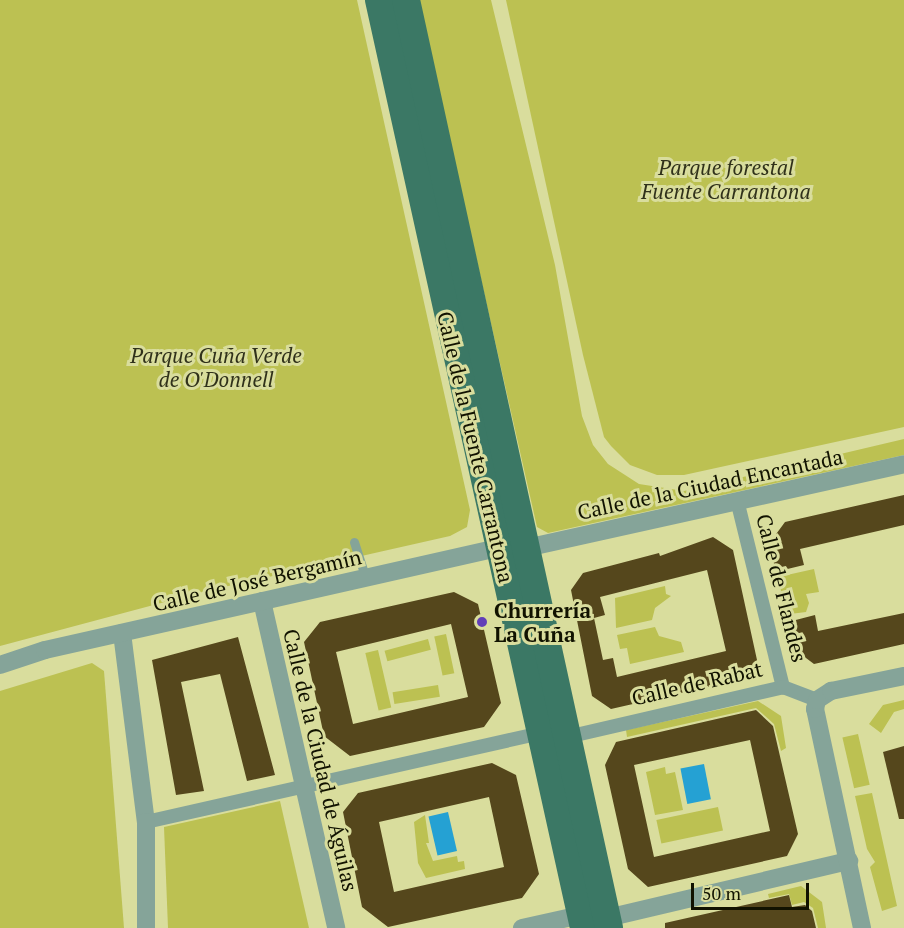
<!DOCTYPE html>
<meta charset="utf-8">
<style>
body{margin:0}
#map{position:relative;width:904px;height:928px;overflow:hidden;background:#d9dd9d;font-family:"PT Serif",serif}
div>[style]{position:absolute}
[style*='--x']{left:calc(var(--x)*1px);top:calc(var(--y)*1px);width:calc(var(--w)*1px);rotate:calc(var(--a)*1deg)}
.green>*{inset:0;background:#bcc152;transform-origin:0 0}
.water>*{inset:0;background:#25a1d3;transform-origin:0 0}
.building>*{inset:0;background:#55471c}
.service>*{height:9px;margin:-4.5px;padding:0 4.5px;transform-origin:4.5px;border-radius:4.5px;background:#85a499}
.pedestrian>*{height:14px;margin:-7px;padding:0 7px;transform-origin:7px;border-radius:7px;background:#85a499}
.minor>*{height:18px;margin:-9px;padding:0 9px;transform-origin:9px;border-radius:9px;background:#85a499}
.primary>*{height:28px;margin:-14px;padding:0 14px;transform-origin:14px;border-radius:14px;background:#3b7865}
.dots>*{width:16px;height:16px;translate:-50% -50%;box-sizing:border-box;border:3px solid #d9dd9d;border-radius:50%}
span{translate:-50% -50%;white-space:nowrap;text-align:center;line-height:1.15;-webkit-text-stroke:6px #d9dd9d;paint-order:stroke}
.park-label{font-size:21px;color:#30311a;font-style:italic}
.street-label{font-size:21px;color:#111200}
.poi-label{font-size:21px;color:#111200;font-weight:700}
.left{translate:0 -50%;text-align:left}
.scale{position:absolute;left:691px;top:883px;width:118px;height:27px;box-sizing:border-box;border:3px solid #111200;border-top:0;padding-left:8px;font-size:18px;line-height:21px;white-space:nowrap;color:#111200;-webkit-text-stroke:4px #d9dd9d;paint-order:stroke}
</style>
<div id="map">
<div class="green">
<div style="clip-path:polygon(0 0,357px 0,470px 510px,467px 527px,450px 536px,206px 591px,0 646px)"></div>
<div style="clip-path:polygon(418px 0,491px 0,555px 265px,582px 416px,593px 445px,608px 464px,639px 484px,684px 491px,904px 439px,904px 455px,548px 533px,537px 527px)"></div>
<div style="clip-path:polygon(506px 0,904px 0,904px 427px,684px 475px,657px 475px,630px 465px,611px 446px,604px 437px,583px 355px)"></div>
<div style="clip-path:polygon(814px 569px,819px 592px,806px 594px,809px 603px,806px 612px,790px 614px,784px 605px,778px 577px)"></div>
<div style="clip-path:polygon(665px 586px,666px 594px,671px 596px,655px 608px,652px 620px,616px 628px,615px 598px)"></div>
<div style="clip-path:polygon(655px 627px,659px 636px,681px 642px,684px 652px,630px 664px,627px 648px,620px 649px,617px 635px)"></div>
<div style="left:446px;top:634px;width:40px;height:12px;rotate:78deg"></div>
<div style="left:428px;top:639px;width:11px;height:45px;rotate:75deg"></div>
<div style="left:378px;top:650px;width:59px;height:13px;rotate:77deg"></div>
<div style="clip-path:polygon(92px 663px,104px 671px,124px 928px,0 928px,0 691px)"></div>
<div style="left:438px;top:685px;width:12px;height:46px;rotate:81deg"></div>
<div style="clip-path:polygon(904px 700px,904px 709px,894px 712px,881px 733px,869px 724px,883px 705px)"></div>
<div style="clip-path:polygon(758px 701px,781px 716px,786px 748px,781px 751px,774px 724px,756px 708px,627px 737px,626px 730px)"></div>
<div style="left:858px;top:734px;width:52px;height:16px;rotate:77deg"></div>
<div style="clip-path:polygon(665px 767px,666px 774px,675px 772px,683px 810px,655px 815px,646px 772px)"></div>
<div style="clip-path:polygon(872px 793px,897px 906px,882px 911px,870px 867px,875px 862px,867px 849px,855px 796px)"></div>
<div style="clip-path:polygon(280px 801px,309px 928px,168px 928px,164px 827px)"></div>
<div style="left:718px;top:807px;width:24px;height:63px;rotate:78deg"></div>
<div style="clip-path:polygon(425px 815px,429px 843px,426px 843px,433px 861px,457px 856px,458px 862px,464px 861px,465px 869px,426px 878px,418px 863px,414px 822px)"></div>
<div style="clip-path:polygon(801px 886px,822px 902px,826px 928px,818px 928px,813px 908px,804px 902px,792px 905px,789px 894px,769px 898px,768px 894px)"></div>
</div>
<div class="water">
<div style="left:704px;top:764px;width:36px;height:24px;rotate:79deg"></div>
<div style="left:448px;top:812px;width:40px;height:20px;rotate:77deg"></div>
</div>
<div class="building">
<div style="clip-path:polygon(904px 495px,904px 525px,800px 549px,804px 565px,775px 572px,771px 541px,785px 522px)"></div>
<div style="clip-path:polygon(evenodd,713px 537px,733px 550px,757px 660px,747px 678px,611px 709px,592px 696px,571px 590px,583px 573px,659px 553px,660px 556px,713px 537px,707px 570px,726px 651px,617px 677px,613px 658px,603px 660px,594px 618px,605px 615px,600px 597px,707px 570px)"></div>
<div style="clip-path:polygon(evenodd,454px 592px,478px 604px,501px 703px,484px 727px,350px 756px,324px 736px,304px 642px,320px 622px,454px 592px,451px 624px,468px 697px,353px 724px,336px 652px,451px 624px)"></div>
<div style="clip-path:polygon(904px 613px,904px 644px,814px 664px,794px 649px,788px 622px,815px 615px,818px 631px)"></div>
<div style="clip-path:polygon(238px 637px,275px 775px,247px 781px,220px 674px,181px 682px,204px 791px,176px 795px,152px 660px)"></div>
<div style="clip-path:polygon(evenodd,756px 710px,773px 726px,798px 834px,787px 856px,648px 887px,628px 869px,605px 765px,616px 742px,756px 710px,750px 740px,770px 831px,654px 857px,634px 765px,750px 740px)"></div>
<div style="clip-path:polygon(904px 746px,904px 819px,899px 819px,883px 752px)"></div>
<div style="clip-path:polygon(evenodd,492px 763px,516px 775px,539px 874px,522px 898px,388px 927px,362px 907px,343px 812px,358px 793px,492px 763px,489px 797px,504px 867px,394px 892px,379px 822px,489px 797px)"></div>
<div style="clip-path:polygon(789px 895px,792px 907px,805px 905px,812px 911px,816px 928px,665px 928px,665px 923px)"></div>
</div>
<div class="service">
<div style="--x:354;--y:542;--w:38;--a:72"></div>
</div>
<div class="pedestrian">
<div style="--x:737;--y:500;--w:193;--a:76.2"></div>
<div style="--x:567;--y:737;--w:222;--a:-13"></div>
<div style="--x:783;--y:687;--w:36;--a:21"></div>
<div style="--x:146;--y:822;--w:405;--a:-12.7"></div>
</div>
<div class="minor">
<div style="--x:262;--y:601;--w:335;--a:77.2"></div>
<div style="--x:122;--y:633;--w:191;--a:82.8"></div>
<div style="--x:146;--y:822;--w:106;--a:90"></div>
<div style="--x:0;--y:665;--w:47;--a:-18.4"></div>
<div style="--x:45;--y:650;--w:464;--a:-12.7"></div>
<div style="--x:498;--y:548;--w:28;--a:0"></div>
<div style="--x:526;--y:548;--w:387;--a:-12.5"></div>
<div style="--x:607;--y:918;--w:249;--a:-13.3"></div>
<div style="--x:522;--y:928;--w:60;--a:-12.4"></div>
<div style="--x:862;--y:928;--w:224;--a:-102.1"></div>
<div style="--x:815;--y:709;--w:9;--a:-77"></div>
<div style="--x:817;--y:700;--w:17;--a:-33"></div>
<div style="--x:831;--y:691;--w:75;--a:-11.6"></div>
</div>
<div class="primary">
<div style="--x:379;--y:0;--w:950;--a:77.54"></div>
<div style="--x:406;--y:0;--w:950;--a:77.66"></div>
</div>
<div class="dots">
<div style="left:482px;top:622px;background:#613eb7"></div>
</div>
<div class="park-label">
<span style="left:726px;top:179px">Parque forestal<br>Fuente Carrantona</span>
<span style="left:216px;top:367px">Parque Cuña Verde<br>de O'Donnell</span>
</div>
<div class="street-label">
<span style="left:476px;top:447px;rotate:77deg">Calle de la Fuente Carrantona</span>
<span style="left:710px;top:484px;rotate:-12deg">Calle de la Ciudad Encantada</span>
<span style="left:257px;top:580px;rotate:-13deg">Calle de José Bergamín</span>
<span style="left:782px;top:588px;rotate:76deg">Calle de Flandes</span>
<span style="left:697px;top:683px;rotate:-13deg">Calle de Rabat</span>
<span style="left:321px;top:760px;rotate:77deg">Calle de la Ciudad de Águilas</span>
</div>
<div class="poi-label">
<span class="left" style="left:494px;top:622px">Churrería<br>La Cuña</span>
</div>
<div class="scale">50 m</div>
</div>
